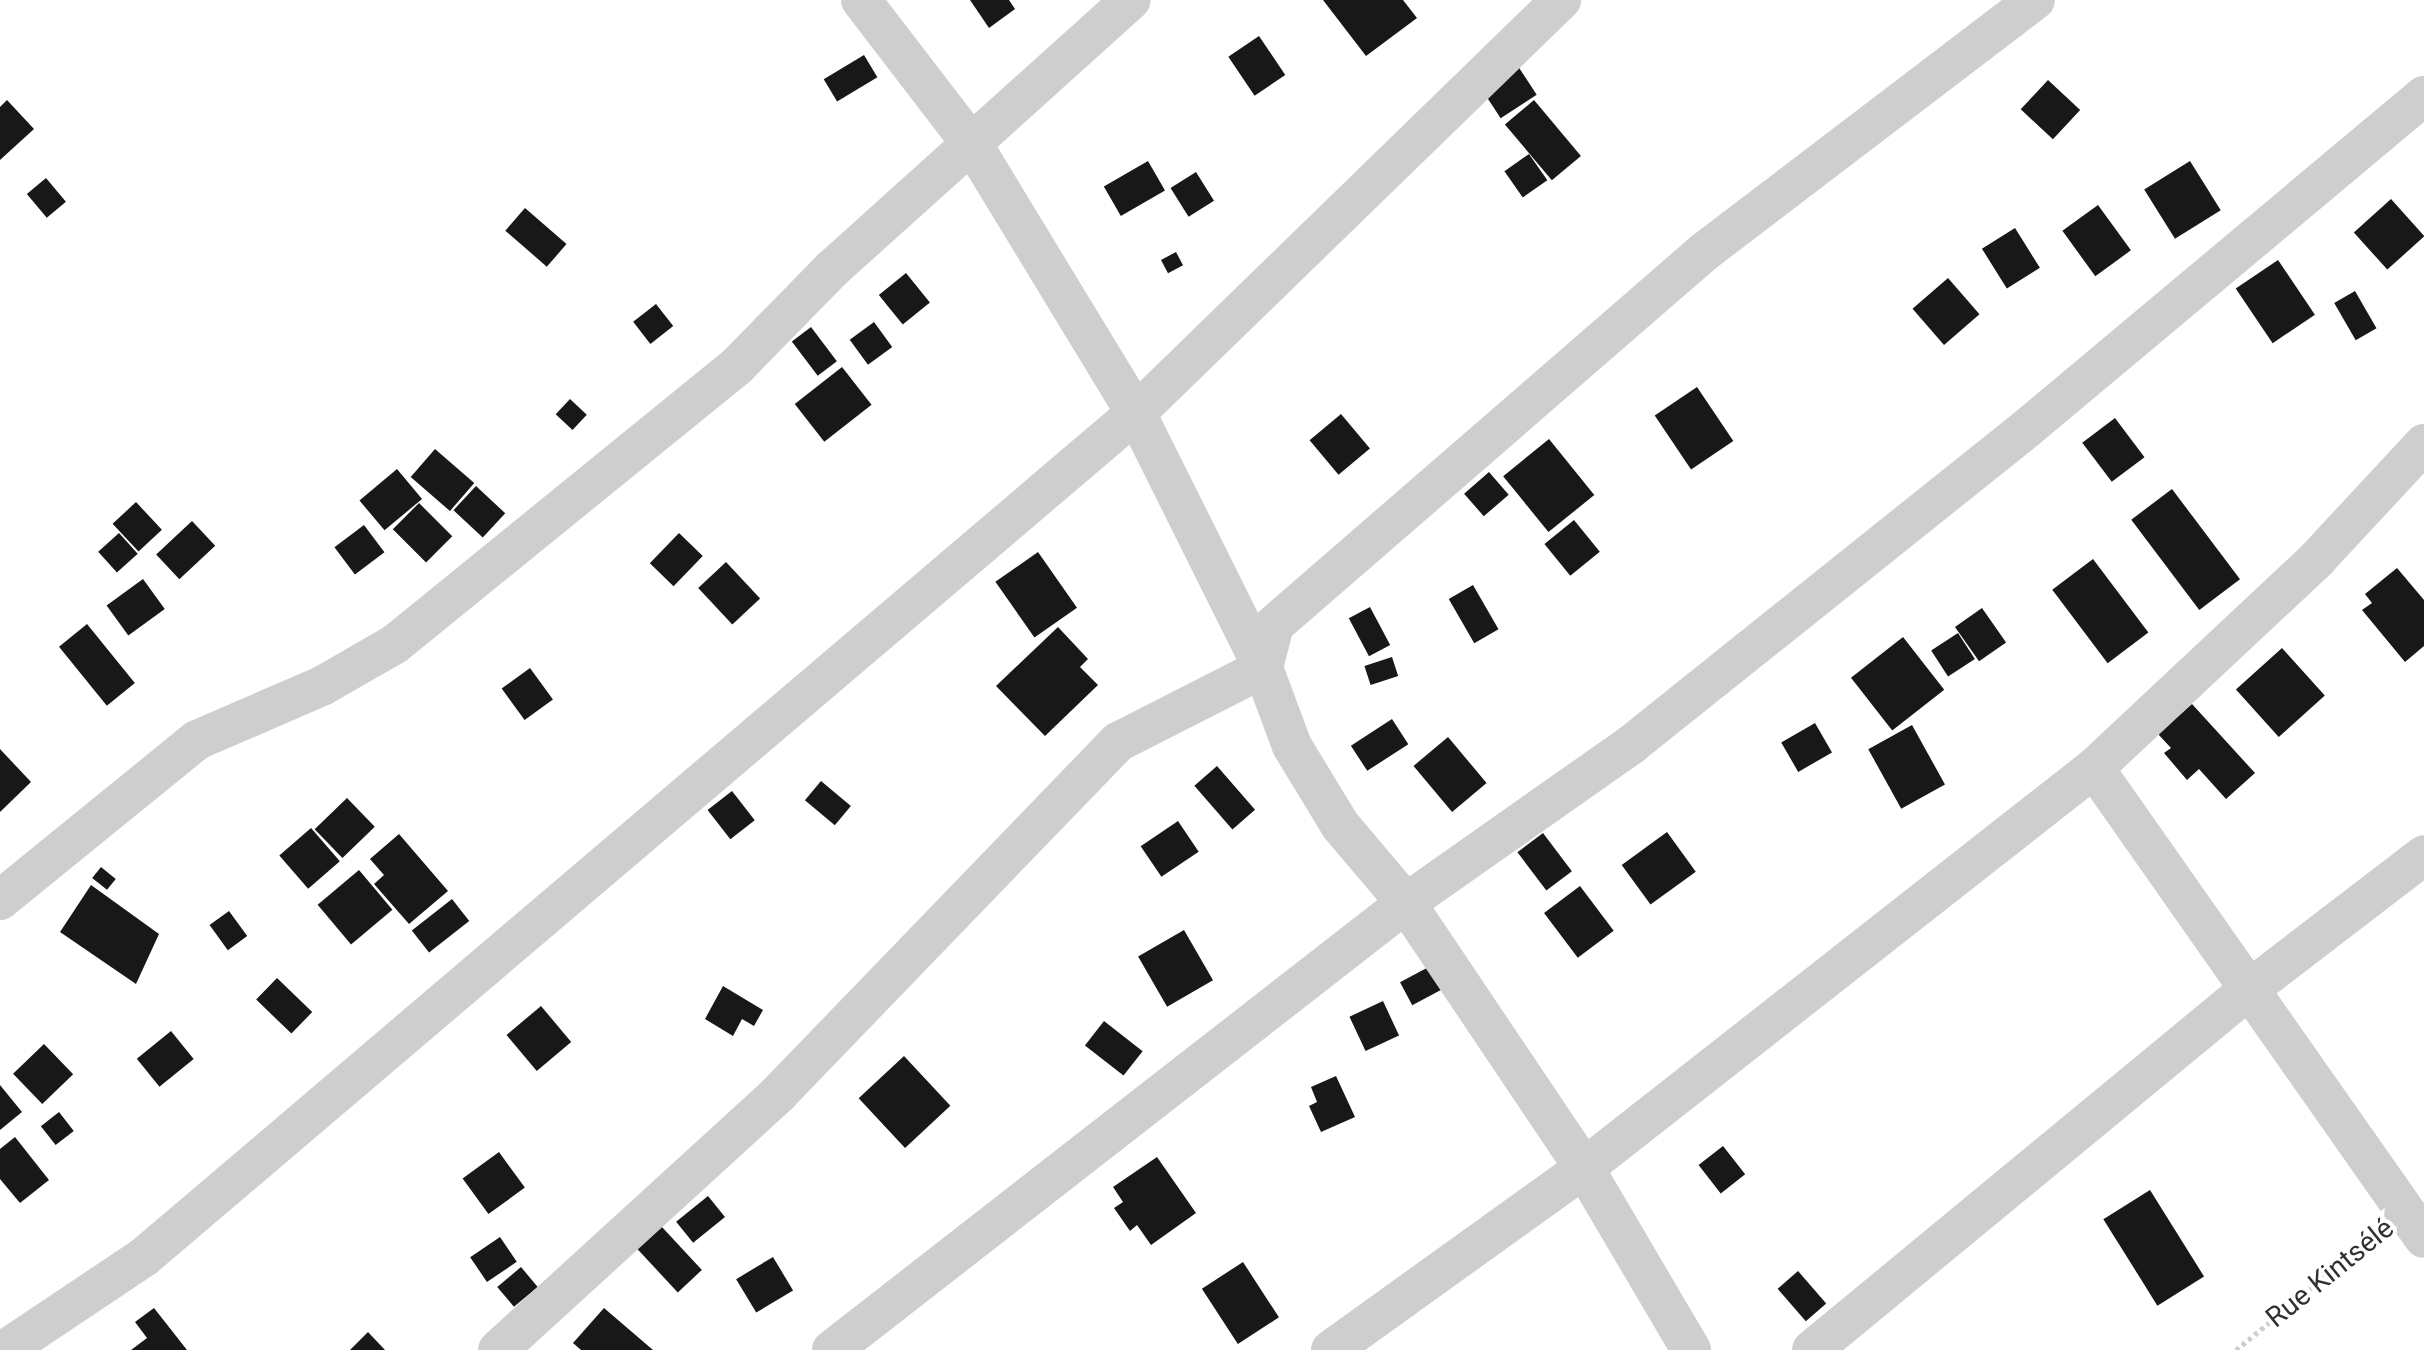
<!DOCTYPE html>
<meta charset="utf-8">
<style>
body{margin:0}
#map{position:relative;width:2424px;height:1350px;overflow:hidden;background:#fff;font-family:Roboto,sans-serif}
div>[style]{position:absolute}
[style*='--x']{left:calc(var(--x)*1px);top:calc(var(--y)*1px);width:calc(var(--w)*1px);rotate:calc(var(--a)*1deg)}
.building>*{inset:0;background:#181818;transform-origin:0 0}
.path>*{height:5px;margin-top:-2.5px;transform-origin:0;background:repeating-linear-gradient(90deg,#cecece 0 4px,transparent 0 8px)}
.street>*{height:40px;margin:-20px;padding:0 20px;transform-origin:20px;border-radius:20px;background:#cecece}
span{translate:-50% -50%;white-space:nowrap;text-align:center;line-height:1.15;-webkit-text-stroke:8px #fff;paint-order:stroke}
.street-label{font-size:28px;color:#313131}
</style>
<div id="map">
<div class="building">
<div style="clip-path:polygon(970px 0,1009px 0,1015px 9px,989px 28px)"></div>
<div style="clip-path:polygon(1323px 0,1403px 0,1417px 18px,1366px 56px)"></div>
<div style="left:1259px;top:36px;width:47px;height:37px;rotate:56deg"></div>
<div style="left:864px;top:55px;width:26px;height:47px;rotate:59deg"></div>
<div style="left:1516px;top:63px;width:38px;height:43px;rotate:57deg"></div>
<div style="left:2048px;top:80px;width:44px;height:40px;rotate:43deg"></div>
<div style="clip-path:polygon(7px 100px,34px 129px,0 160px,0 107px)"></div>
<div style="left:1534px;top:100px;width:73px;height:38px;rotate:50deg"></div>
<div style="left:1529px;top:154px;width:32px;height:30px;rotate:55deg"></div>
<div style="left:1148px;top:161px;width:34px;height:51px;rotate:60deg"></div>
<div style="left:2190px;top:161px;width:58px;height:54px;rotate:58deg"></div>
<div style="left:1196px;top:172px;width:34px;height:30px;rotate:58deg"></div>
<div style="left:46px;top:178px;width:31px;height:25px;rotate:50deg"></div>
<div style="left:2391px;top:199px;width:50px;height:50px;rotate:48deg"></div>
<div style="left:2098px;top:205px;width:56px;height:44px;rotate:54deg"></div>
<div style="left:525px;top:208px;width:55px;height:30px;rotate:41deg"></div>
<div style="left:2015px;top:228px;width:47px;height:39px;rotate:58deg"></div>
<div style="left:1176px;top:252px;width:15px;height:17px;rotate:62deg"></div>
<div style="left:2278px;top:260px;width:66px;height:51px;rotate:56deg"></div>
<div style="left:906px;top:273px;width:38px;height:35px;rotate:51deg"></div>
<div style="left:1948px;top:278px;width:48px;height:47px;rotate:49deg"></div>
<div style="left:2355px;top:291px;width:43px;height:24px;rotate:60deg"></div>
<div style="left:656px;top:304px;width:28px;height:29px;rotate:52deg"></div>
<div style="left:874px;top:322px;width:31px;height:30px;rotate:54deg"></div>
<div style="left:811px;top:327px;width:43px;height:24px;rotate:53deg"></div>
<div style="left:842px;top:367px;width:48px;height:60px;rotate:52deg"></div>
<div style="left:1697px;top:387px;width:65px;height:51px;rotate:56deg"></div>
<div style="left:570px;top:399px;width:23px;height:21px;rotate:43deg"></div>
<div style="left:1341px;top:414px;width:45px;height:41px;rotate:50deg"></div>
<div style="left:2115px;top:418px;width:49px;height:41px;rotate:53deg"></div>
<div style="left:1549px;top:439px;width:72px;height:59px;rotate:51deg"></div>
<div style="left:435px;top:449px;width:52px;height:37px;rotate:41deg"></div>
<div style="left:397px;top:469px;width:39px;height:49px;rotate:50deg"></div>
<div style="left:1489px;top:472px;width:30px;height:33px;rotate:49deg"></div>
<div style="left:476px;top:486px;width:40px;height:33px;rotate:43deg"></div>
<div style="left:2172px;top:489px;width:113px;height:51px;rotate:53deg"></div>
<div style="left:136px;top:502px;width:38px;height:32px;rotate:47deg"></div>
<div style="left:419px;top:503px;width:47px;height:37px;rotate:45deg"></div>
<div style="left:1574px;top:520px;width:41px;height:38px;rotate:51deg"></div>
<div style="left:192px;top:521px;width:34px;height:49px;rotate:47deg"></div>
<div style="left:364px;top:525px;width:34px;height:37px;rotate:53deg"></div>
<div style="left:119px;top:533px;width:28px;height:28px;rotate:48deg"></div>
<div style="left:679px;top:533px;width:33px;height:42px;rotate:44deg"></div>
<div style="left:1038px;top:552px;width:68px;height:52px;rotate:55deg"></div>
<div style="left:2093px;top:559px;width:92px;height:51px;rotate:53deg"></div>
<div style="left:726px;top:562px;width:50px;height:38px;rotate:47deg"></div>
<div style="clip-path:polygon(2397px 568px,2424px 600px,2424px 646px,2405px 662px,2362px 610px,2372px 603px,2365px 594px)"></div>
<div style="left:143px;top:579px;width:37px;height:45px;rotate:54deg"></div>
<div style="left:1473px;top:585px;width:51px;height:28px;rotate:60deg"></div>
<div style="left:1370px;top:607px;width:43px;height:24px;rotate:62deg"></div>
<div style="left:1982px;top:608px;width:42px;height:33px;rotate:55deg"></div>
<div style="left:87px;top:624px;width:76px;height:36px;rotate:51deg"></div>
<div style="clip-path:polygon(1058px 627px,1088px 659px,1080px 667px,1098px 685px,1045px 736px,996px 686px)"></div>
<div style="left:1958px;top:633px;width:31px;height:32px;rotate:57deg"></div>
<div style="left:1903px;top:637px;width:67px;height:66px;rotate:52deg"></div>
<div style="left:2282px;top:648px;width:64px;height:62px;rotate:48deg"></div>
<div style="left:1392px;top:657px;width:20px;height:29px;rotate:72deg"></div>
<div style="left:530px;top:668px;width:39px;height:35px;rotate:54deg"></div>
<div style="clip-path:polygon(2192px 704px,2255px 773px,2226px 799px,2199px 769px,2187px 780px,2164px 753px,2171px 748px,2158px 734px)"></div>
<div style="left:1392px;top:719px;width:30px;height:49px;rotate:57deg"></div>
<div style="left:1815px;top:723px;width:34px;height:39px;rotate:60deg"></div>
<div style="left:1912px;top:725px;width:68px;height:50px;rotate:61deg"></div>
<div style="left:1448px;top:737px;width:60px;height:45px;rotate:50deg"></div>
<div style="clip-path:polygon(0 749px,31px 782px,0 812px)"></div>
<div style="left:1217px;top:766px;width:58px;height:30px;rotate:49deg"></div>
<div style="left:821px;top:781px;width:39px;height:25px;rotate:40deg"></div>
<div style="left:732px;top:791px;width:37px;height:31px;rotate:52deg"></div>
<div style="left:347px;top:798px;width:40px;height:45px;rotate:46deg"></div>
<div style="left:1178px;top:821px;width:37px;height:45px;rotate:56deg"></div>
<div style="left:311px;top:828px;width:44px;height:42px;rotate:49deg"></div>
<div style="left:1667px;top:832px;width:49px;height:56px;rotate:54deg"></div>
<div style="left:1543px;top:833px;width:48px;height:32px;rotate:53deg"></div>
<div style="clip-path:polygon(399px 834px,448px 891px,409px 924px,374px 884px,384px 875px,370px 859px)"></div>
<div style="left:101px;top:867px;width:19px;height:14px;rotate:39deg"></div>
<div style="left:359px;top:870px;width:52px;height:54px;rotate:50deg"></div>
<div style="clip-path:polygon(91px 885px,159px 934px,136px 984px,60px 932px)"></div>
<div style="left:1580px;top:886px;width:56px;height:45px;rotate:53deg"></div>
<div style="left:452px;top:899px;width:28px;height:51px;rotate:52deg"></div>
<div style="left:229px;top:911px;width:31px;height:24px;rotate:54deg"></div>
<div style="left:1184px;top:930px;width:58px;height:53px;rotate:60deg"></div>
<div style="left:1438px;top:962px;width:26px;height:43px;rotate:62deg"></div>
<div style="left:277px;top:978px;width:49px;height:30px;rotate:44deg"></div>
<div style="clip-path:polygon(723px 986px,763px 1010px,754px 1026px,742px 1019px,733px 1036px,705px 1019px)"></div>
<div style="left:1383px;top:1001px;width:38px;height:37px;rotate:65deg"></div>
<div style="left:541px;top:1006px;width:47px;height:45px;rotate:50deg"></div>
<div style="left:1104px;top:1021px;width:49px;height:31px;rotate:38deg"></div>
<div style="left:171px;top:1031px;width:36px;height:44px;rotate:51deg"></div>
<div style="left:44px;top:1044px;width:42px;height:43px;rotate:46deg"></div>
<div style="left:904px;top:1056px;width:68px;height:62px;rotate:47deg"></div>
<div style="clip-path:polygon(1336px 1076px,1355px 1117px,1321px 1132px,1309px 1106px,1317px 1102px,1311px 1087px)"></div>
<div style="clip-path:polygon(0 1085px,22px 1112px,0 1130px)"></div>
<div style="left:59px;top:1112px;width:24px;height:23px;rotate:52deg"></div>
<div style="clip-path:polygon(15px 1137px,49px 1180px,20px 1203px,0 1179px,0 1149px)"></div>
<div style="left:1723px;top:1146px;width:36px;height:31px;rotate:52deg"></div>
<div style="left:499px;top:1152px;width:44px;height:45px;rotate:54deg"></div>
<div style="clip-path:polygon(1157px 1157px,1196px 1213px,1151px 1245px,1137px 1225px,1130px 1231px,1114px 1208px,1123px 1202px,1113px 1187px)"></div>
<div style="left:2150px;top:1190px;width:102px;height:55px;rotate:58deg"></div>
<div style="left:708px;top:1196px;width:27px;height:41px;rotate:51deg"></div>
<div style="left:661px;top:1226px;width:60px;height:33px;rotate:47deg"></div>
<div style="left:500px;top:1237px;width:30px;height:36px;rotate:56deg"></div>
<div style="left:773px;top:1257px;width:39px;height:43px;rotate:59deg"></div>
<div style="left:1243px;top:1262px;width:66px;height:49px;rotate:57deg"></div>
<div style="left:521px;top:1267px;width:26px;height:31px;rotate:50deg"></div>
<div style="left:1798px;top:1271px;width:43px;height:27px;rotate:49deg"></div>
<div style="clip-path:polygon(154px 1308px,187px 1350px,131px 1350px,147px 1338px,135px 1322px)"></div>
<div style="clip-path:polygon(604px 1308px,653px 1350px,581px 1350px,573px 1343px)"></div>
<div style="clip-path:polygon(368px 1332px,385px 1350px,350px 1350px)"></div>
</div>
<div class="path">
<div style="--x:2236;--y:1350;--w:179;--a:-39.6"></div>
</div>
<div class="street">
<div style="--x:861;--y:0;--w:185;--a:52.5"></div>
<div style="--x:974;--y:147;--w:311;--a:58.7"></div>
<div style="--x:1136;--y:413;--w:285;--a:63.5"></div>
<div style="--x:1263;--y:668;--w:83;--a:69.6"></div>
<div style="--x:1292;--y:746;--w:92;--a:58.7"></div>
<div style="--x:1340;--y:825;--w:102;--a:49.8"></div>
<div style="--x:1406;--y:903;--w:319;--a:56.1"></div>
<div style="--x:1584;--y:1168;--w:211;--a:59.5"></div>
<div style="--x:2094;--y:768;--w:574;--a:54.93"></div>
<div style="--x:0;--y:900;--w:254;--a:-39.1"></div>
<div style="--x:197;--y:740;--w:136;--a:-23.4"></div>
<div style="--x:322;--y:686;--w:84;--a:-29.9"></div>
<div style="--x:395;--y:644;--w:441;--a:-39.1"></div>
<div style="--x:737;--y:366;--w:136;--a:-45.6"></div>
<div style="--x:832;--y:269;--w:402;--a:-42"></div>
<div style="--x:5;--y:1350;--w:167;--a:-33.8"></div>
<div style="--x:144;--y:1257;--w:1302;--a:-40.39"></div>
<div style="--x:1136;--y:413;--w:593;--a:-44.18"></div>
<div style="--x:498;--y:1350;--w:381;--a:-42.4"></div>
<div style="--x:779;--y:1093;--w:488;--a:-46"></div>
<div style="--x:1118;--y:742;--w:163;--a:-27"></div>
<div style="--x:1263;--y:668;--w:44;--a:-75.7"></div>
<div style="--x:1274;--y:625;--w:569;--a:-40.94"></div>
<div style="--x:1704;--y:252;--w:416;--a:-37.3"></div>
<div style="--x:832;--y:1350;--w:728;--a:-37.91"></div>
<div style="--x:1406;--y:903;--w:276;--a:-35.1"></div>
<div style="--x:1632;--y:744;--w:504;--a:-38.64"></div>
<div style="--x:2026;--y:429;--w:519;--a:-39.92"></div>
<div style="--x:1331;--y:1350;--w:312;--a:-35.7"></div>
<div style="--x:1584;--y:1168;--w:648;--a:-38.11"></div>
<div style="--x:2094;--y:768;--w:306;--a:-43.1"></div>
<div style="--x:2317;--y:559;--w:157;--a:-47.1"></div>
<div style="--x:1812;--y:1350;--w:564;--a:-39.53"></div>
<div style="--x:2247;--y:991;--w:223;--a:-37.5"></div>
</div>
<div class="street-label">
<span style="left:2330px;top:1273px;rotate:-39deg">Rue Kintsélé</span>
</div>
</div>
